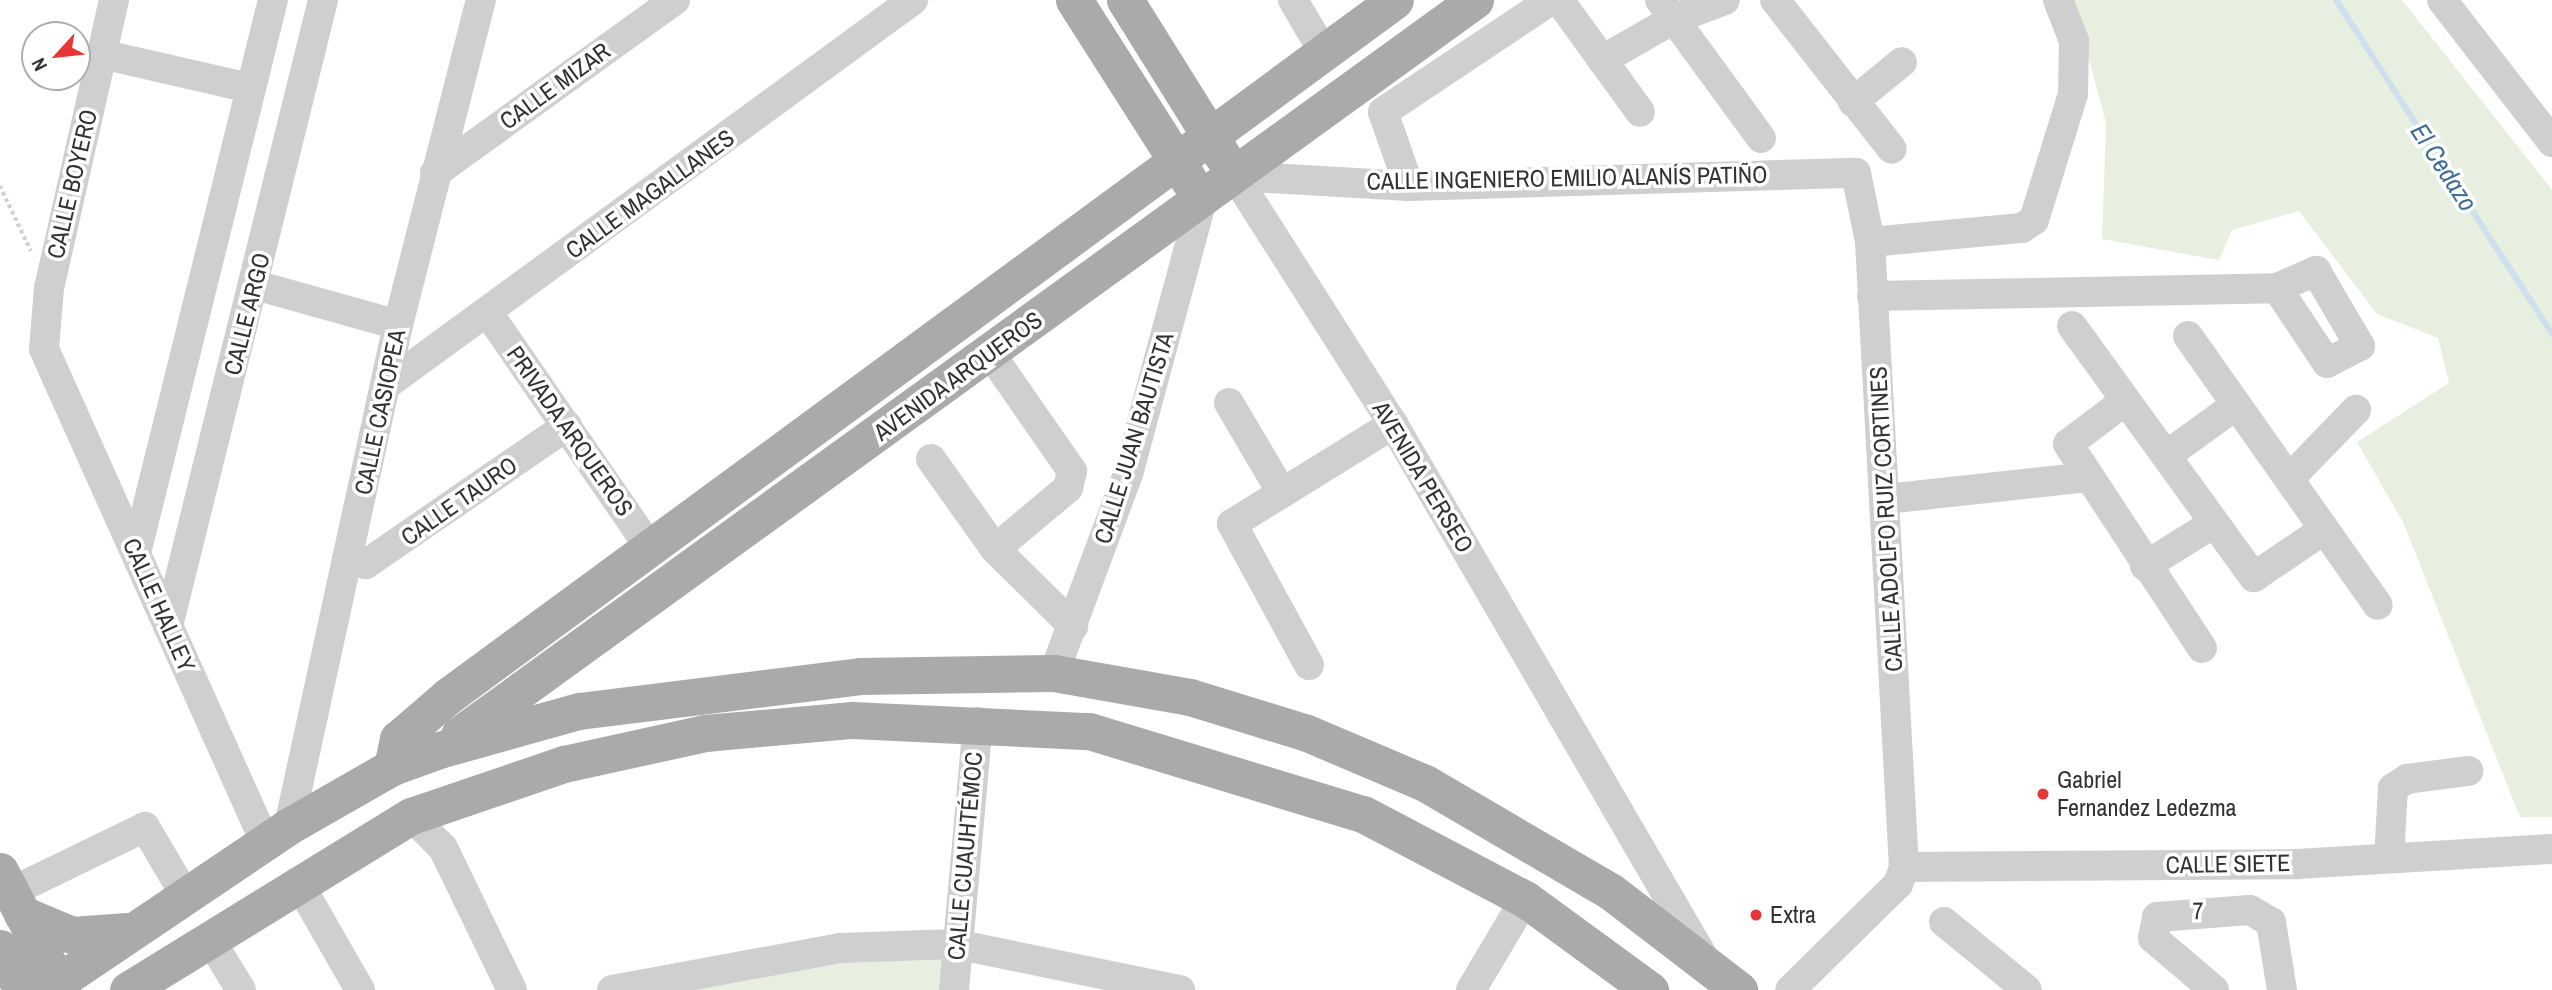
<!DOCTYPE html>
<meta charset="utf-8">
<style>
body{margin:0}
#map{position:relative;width:2552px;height:990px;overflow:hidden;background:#fff;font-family:"Archivo Narrow",sans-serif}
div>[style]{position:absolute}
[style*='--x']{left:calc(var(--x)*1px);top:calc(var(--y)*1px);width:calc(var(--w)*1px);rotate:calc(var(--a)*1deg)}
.green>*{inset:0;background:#e7efe1}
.stream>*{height:6px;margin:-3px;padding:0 3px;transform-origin:3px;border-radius:3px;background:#cedfee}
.path>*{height:3.5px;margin-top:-1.75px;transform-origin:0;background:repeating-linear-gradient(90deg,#cfcfcf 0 3.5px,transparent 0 7px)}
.minor>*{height:30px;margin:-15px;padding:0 15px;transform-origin:15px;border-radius:15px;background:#cfcfcf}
.major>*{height:37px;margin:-18.5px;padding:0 18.5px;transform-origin:18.5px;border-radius:18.5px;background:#aaa}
.dots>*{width:19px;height:19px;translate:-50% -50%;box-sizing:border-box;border:4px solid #fff;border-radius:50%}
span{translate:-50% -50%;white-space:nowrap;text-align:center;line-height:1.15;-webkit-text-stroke:7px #fff;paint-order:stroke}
.street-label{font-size:24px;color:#323232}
.poi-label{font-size:24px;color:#323232}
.left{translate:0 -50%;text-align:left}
.water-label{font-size:26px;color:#3e6e97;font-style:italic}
.north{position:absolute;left:21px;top:21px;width:70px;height:70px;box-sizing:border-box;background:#fff;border:2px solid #adadad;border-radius:50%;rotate:243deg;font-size:19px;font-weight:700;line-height:28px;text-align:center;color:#323232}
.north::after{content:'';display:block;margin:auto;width:24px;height:32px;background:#e83637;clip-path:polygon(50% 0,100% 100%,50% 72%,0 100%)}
</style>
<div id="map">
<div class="green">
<div style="clip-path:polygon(2073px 0,2402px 0,2552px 190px,2552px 817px,2520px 817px,2403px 522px,2357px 442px,2449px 383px,2438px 338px,2377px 314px,2299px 211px,2232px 230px,2219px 260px,2102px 239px,2106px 123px)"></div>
<div style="clip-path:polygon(955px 944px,954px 990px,612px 990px)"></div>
</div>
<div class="stream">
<div style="--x:2336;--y:0;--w:398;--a:57.1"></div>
</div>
<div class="path">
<div style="--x:0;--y:186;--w:72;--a:64.5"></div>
</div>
<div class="minor">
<div style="--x:114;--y:0;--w:295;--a:102.7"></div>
<div style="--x:49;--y:288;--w:61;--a:94.7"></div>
<div style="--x:44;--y:349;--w:540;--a:65.85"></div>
<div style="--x:1293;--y:0;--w:59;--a:59.5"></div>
<div style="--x:1559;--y:0;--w:138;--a:54.1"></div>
<div style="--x:1660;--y:0;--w:171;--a:53.8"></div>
<div style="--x:1775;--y:0;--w:189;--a:51.9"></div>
<div style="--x:2442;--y:0;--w:180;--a:52.2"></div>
<div style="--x:101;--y:54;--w:152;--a:12.9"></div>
<div style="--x:1602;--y:60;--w:83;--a:-29.7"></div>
<div style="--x:1674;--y:19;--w:54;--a:-20.4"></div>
<div style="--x:1853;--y:102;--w:63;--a:-39.2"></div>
<div style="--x:435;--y:173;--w:296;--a:-35.8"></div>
<div style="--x:1235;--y:176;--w:174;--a:3.3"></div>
<div style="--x:1409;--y:186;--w:447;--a:-1.7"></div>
<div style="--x:1856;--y:173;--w:70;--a:78.5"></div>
<div style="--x:1870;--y:242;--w:626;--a:86.89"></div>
<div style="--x:1904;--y:867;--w:18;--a:109"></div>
<div style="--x:1898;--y:884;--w:151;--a:135.5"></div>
<div style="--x:1235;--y:176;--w:294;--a:57.5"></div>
<div style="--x:1393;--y:424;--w:620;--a:59.8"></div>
<div style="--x:1409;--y:186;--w:78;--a:-109.4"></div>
<div style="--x:1383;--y:112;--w:202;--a:-33.7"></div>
<div style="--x:1870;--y:242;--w:153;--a:-5.3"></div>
<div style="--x:2022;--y:228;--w:14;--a:-34"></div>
<div style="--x:2034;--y:220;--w:132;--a:-72.8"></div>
<div style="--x:2073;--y:94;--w:53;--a:-88.9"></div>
<div style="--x:2074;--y:41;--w:44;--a:-111.3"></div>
<div style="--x:2316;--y:271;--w:87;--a:59.6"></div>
<div style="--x:2360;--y:346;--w:37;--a:153"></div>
<div style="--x:2327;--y:363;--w:90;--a:-123.7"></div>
<div style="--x:2277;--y:288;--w:43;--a:-23.6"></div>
<div style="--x:255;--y:285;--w:148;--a:15.6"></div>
<div style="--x:1872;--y:296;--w:405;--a:-1.1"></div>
<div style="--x:488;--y:313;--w:287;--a:55.4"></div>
<div style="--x:2072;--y:326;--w:310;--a:54.1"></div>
<div style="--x:2254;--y:577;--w:82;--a:-34.1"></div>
<div style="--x:2188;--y:336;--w:329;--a:54.8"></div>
<div style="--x:990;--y:353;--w:144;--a:55.2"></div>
<div style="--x:1072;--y:471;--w:17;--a:103"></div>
<div style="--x:1068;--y:488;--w:95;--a:140.1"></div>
<div style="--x:386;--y:385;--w:653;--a:-36.15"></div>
<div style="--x:2125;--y:401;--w:71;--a:143"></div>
<div style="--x:2068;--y:444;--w:244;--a:56.7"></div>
<div style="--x:1229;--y:403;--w:104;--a:59.5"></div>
<div style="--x:2167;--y:455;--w:80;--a:-35.9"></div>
<div style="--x:931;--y:459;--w:110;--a:54.6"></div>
<div style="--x:995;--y:549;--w:110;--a:44.6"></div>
<div style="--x:2290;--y:478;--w:95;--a:-45.9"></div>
<div style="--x:1886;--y:499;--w:203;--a:-6.2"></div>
<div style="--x:136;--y:553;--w:570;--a:-76.09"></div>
<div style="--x:347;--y:558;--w:20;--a:18"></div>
<div style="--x:366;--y:564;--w:244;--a:-34.5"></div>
<div style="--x:2145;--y:566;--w:81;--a:-31.9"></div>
<div style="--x:168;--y:626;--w:645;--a:-76.09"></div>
<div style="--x:1309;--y:665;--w:161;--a:-118.6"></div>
<div style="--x:1232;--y:524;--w:190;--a:-31.8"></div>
<div style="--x:1054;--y:673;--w:212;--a:-69.6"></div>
<div style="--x:1128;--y:474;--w:284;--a:-74.9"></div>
<div style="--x:411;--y:816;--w:45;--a:45"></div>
<div style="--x:443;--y:848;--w:158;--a:64.1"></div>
<div style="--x:289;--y:826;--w:513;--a:-77.73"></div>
<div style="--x:398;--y:325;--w:335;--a:-75.7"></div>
<div style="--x:2389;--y:858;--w:70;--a:-86.7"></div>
<div style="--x:2393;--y:788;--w:17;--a:-33"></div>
<div style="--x:2407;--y:779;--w:62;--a:-7.5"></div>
<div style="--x:1904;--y:867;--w:393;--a:-0.4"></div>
<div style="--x:2297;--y:864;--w:255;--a:-3.4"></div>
<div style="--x:298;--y:882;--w:125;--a:60.1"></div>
<div style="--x:11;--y:892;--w:149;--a:-25.9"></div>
<div style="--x:145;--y:827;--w:79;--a:59.5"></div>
<div style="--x:1944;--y:922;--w:107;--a:39.3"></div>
<div style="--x:209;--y:938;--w:61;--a:58.4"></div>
<div style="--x:612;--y:990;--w:232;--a:-10.4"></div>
<div style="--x:840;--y:948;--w:115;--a:-2"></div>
<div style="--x:955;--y:944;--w:230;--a:11.6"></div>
<div style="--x:954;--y:990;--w:269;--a:-84.9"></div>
<div style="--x:1471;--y:990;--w:106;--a:-59.3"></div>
<div style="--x:2214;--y:990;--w:80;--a:-139.6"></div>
<div style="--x:2153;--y:938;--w:21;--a:-79"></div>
<div style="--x:2157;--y:917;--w:93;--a:-4.3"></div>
<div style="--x:2250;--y:910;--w:24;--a:30"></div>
<div style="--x:2271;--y:922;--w:69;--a:80.8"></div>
</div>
<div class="major">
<div style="--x:1074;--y:0;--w:216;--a:57.5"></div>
<div style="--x:1125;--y:0;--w:185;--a:58"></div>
<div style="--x:459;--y:735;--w:1254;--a:-35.88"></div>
<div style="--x:392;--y:767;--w:29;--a:-78"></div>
<div style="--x:398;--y:739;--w:66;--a:-40.7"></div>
<div style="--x:448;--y:696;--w:1175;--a:-36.31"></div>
<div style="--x:0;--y:871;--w:134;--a:62.5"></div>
<div style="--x:22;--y:914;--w:54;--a:22.8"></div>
<div style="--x:72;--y:935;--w:55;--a:-4.2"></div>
<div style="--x:0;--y:948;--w:47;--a:62.4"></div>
<div style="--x:46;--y:990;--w:293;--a:-34"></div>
<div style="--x:289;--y:826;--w:119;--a:-29.8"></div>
<div style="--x:392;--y:767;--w:50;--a:-19.9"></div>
<div style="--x:439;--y:750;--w:145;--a:-15.6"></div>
<div style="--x:579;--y:711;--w:283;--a:-7.1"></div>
<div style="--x:860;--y:676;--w:194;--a:-0.9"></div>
<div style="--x:1054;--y:673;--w:138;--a:10"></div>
<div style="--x:1190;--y:697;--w:122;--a:17.1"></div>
<div style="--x:1307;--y:733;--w:128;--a:23"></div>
<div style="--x:1425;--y:783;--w:214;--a:30.3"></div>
<div style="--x:1610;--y:891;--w:163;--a:37.5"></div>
<div style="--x:128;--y:990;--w:332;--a:-31.6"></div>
<div style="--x:411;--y:816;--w:162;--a:-18.8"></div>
<div style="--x:564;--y:764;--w:144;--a:-12.4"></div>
<div style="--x:705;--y:733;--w:148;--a:-5.1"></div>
<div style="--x:852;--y:720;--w:237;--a:2.7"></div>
<div style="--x:1089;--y:731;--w:286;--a:16.9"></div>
<div style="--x:1363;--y:814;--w:183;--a:27.7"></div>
<div style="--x:1525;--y:899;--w:155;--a:36.1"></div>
</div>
<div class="dots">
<div style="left:2043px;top:794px;background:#e83637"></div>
<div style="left:1756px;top:915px;background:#e83637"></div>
</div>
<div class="street-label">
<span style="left:555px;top:86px;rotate:-36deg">CALLE MIZAR</span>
<span style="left:1567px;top:178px;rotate:-1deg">CALLE INGENIERO EMILIO ALANÍS PATIÑO</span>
<span style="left:72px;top:184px;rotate:-77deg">CALLE BOYERO</span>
<span style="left:650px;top:194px;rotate:-36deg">CALLE MAGALLANES</span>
<span style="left:247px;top:314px;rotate:-76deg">CALLE ARGO</span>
<span style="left:958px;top:376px;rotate:-36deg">AVENIDA ARQUEROS</span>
<span style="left:380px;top:412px;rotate:-78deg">CALLE CASIOPEA</span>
<span style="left:570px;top:431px;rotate:55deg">PRIVADA ARQUEROS</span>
<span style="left:1134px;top:438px;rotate:-73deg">CALLE JUAN BAUTISTA</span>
<span style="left:1423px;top:477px;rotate:59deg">AVENIDA PERSEO</span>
<span style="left:459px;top:501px;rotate:-35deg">CALLE TAURO</span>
<span style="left:1886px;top:519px;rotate:-93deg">CALLE ADOLFO RUIZ CORTINES</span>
<span style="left:159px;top:605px;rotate:66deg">CALLE HALLEY</span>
<span style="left:965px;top:856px;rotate:-85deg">CALLE CUAUHTÉMOC</span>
<span style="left:2228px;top:864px;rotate:-1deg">CALLE SIETE</span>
<span style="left:2198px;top:911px;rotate:-1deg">7</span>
</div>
<div class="poi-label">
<span class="left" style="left:2057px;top:794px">Gabriel<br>Fernandez Ledezma</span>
<span class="left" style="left:1770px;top:915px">Extra</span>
</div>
<div class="water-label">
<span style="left:2444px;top:167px;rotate:57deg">El Cedazo</span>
</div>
<div class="north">N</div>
</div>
